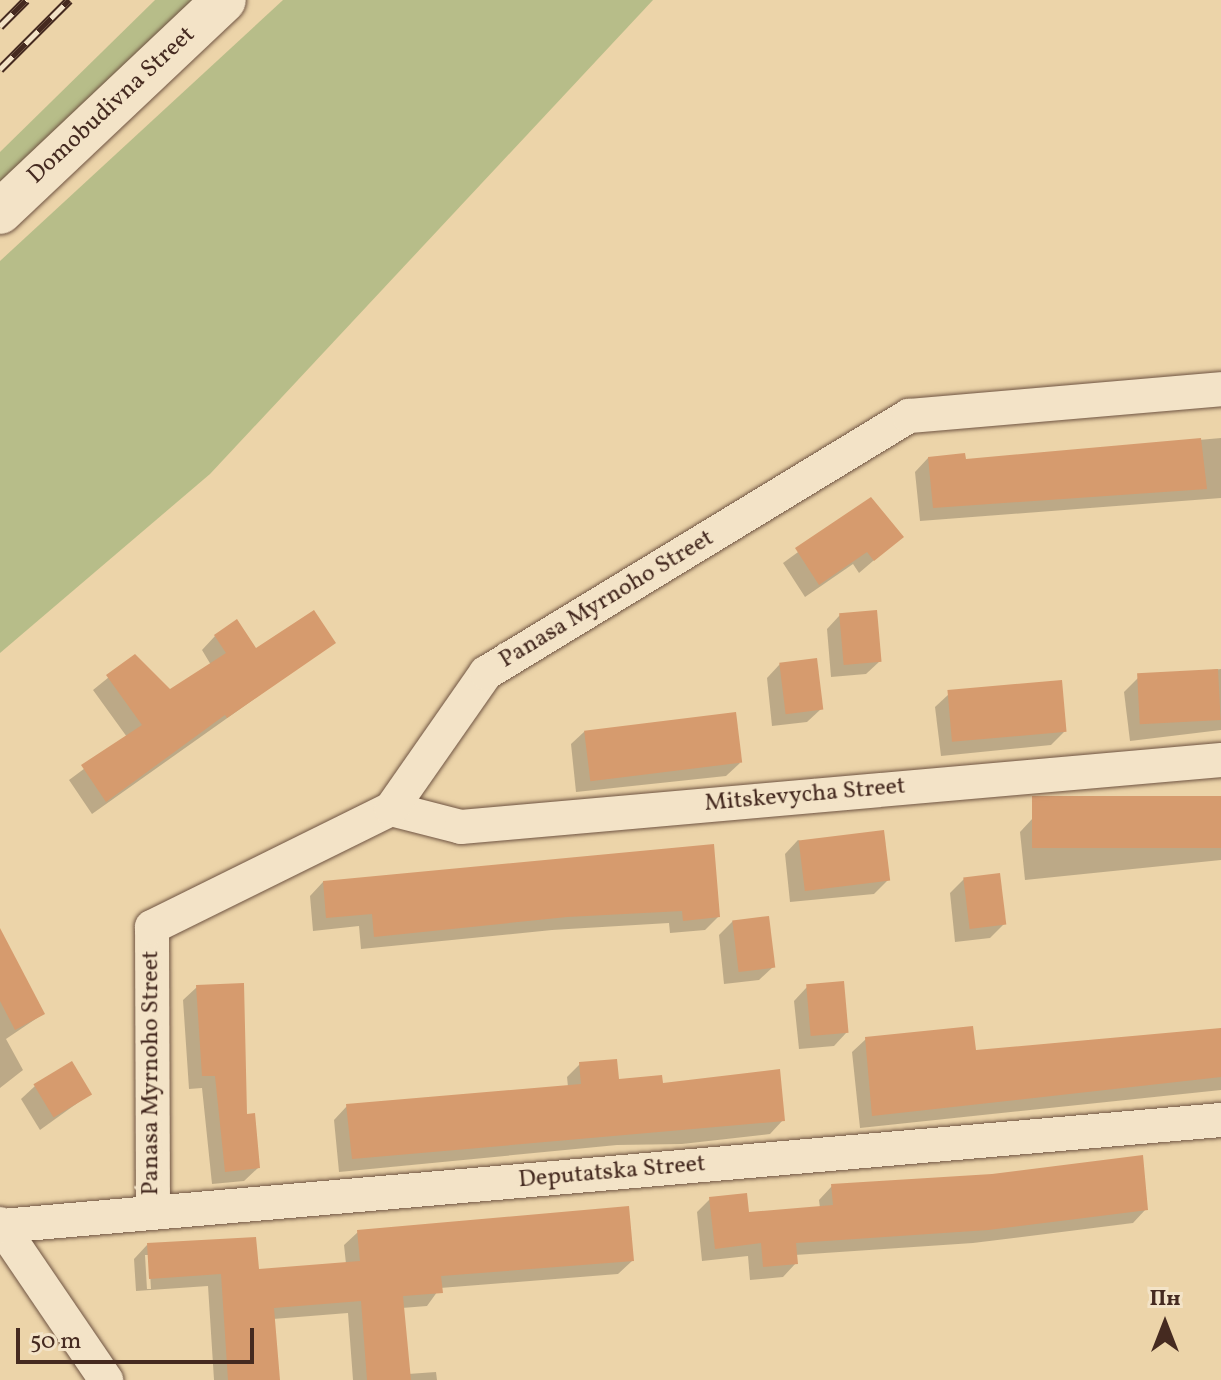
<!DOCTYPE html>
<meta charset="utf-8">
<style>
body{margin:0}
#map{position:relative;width:1221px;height:1380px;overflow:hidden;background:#ecd4a9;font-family:Vollkorn,serif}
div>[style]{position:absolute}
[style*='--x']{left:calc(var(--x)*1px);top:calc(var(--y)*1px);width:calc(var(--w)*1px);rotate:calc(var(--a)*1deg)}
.green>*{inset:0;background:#b7bd89}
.shadow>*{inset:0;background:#0003}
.building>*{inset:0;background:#d69b6e;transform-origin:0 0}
.roads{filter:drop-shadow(0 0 2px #6f5442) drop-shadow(0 0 2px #6f5442)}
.street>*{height:34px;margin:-17px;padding:0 17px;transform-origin:17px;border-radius:17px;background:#f3e3c7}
.secondary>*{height:44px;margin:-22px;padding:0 22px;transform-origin:22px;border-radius:22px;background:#f3e3c7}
.rail>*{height:9px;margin-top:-4.5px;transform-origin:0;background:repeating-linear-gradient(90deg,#f3e3c7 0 18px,#452a20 0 36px);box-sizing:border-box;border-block:2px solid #452a20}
span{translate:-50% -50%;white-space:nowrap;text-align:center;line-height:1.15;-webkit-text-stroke:8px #f3e3c7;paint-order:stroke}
.street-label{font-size:24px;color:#452a20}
.north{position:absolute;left:1125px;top:1284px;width:80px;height:80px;-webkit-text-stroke:6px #f3e3c7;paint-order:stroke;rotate:0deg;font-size:22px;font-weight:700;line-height:32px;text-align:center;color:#452a20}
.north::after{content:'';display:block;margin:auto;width:28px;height:36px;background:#452a20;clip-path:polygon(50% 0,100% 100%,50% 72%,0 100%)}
.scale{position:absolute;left:16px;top:1328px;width:238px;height:36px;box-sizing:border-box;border:4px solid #452a20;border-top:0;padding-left:10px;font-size:24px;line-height:28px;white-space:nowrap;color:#452a20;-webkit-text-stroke:6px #f3e3c7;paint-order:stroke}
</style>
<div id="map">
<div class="green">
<div style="clip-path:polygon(155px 0,195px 0,0 185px,0 152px)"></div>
<div style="clip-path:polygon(283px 0,653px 0,210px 474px,0 653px,0 261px)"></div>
</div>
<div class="shadow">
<div style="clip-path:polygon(1221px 438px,1221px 498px,920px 521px,915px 472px,928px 458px,964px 461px)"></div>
<div style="clip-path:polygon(871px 499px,901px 537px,859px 573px,853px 564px,805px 597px,783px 563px)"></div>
<div style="clip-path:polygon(840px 615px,880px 661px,866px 674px,831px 677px,827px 629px)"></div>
<div style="clip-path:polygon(215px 636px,255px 651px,333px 643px,92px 814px,69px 780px,127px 737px,93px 690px,135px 656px,170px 692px,211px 665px,202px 650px)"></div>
<div style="clip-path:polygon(780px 664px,821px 709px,807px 722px,772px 726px,767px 678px)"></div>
<div style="clip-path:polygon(1221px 669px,1221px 730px,1130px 741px,1124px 692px,1138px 678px)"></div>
<div style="clip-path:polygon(949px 694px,1065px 731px,1051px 745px,941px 756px,935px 707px)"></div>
<div style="clip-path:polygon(585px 731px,740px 763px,726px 776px,576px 792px,571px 744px)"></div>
<div style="clip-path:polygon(1221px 799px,1221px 860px,1025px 880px,1020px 832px,1033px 818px)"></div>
<div style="clip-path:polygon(798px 840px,888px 880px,874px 894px,790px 902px,785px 854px)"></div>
<div style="clip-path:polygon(713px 846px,718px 917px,705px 930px,670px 933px,669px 923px,552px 930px,361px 949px,359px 926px,313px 931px,310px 896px,323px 882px)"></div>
<div style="clip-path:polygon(964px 879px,1004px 924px,990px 938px,955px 942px,950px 893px)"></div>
<div style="clip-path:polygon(733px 921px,773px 967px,759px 980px,724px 984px,719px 935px)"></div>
<div style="clip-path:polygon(0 938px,43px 1014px,6px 1039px,23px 1070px,0 1088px)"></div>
<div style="clip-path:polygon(197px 987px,245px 1116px,258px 1168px,244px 1181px,212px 1184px,202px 1088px,189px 1089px,183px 1000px)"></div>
<div style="clip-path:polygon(807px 987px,847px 1032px,834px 1046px,799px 1049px,794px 1001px)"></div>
<div style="clip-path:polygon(1221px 1029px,1221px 1090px,860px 1128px,852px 1052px,866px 1039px,974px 1052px)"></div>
<div style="clip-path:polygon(580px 1064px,617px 1081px,661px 1085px,783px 1120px,770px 1134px,682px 1144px,617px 1145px,339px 1172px,334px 1120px,347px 1106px,568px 1087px,567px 1077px)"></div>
<div style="clip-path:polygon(35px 1086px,90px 1094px,40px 1130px,21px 1099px)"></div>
<div style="clip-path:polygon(993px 1176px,1146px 1209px,1133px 1223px,973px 1243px,795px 1255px,796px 1263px,783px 1277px,750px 1280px,748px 1256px,702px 1261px,697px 1212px,710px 1199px,747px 1215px,820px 1208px,819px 1200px,832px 1186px)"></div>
<div style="clip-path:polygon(evenodd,358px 1232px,632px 1261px,618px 1274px,440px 1288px,427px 1306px,402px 1308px,408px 1374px,436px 1372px,437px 1380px,353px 1380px,348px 1313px,273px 1319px,279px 1380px,214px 1380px,208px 1286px,136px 1291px,134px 1259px,147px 1245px,257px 1271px,346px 1264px,344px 1245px,358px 1232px,145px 1255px,149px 1255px,151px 1289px,147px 1289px,145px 1255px)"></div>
</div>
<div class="building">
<div style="clip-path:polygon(1201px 438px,1207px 489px,933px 508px,928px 457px,965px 453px,966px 459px)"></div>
<div style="clip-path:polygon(871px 497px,904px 537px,874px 561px,867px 552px,819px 585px,795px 548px)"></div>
<div style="clip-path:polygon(314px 610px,336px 643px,227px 718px,225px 715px,106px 802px,81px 765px,142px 725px,106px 675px,135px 654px,170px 689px,226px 653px,214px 635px,237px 619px,256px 648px)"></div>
<div style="left:877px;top:610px;width:52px;height:38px;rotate:85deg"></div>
<div style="left:817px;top:658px;width:52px;height:38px;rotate:83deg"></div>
<div style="left:1218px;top:669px;width:51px;height:81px;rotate:87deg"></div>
<div style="left:1062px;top:680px;width:52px;height:115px;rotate:85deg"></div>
<div style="left:736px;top:712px;width:51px;height:153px;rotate:83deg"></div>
<div style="left:1221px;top:796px;width:52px;height:189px;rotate:90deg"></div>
<div style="left:884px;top:830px;width:51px;height:86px;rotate:83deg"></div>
<div style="clip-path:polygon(714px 844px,720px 917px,683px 921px,682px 911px,567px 917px,374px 937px,372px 914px,326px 918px,323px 881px)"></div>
<div style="left:1000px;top:873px;width:52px;height:37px;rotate:83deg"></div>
<div style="left:769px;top:916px;width:52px;height:37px;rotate:83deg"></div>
<div style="clip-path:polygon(0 928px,45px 1014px,15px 1030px,0 1001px)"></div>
<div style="left:844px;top:981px;width:52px;height:38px;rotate:85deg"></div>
<div style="clip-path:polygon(244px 983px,247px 1114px,255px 1113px,260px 1168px,225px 1172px,215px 1076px,202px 1076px,196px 985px)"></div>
<div style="clip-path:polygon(973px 1026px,976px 1050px,1221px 1028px,1221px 1077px,872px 1116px,865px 1037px)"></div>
<div style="clip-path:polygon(617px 1059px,619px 1079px,662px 1075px,663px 1083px,780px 1069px,785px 1121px,352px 1159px,346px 1104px,581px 1084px,579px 1062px)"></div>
<div style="left:72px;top:1061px;width:39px;height:45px;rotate:59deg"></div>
<div style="clip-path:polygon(1143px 1155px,1148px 1210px,988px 1230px,796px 1243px,798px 1264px,763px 1267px,761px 1243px,715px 1249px,709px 1197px,747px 1193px,749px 1212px,833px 1205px,831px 1184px,992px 1174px)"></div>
<div style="clip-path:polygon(629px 1206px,634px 1261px,441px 1276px,443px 1293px,403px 1296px,411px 1380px,367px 1380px,361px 1301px,274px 1308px,280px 1380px,228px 1380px,221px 1274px,149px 1279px,147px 1243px,256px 1237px,259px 1269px,360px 1261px,357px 1230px)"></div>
</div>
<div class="roads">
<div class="street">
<div style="--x:391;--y:809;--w:72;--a:14.4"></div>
<div style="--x:461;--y:827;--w:763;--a:-5.04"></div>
<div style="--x:153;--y:1212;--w:285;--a:-90.2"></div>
<div style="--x:152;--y:927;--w:267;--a:-26.3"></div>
<div style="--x:391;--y:809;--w:166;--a:-55.1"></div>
<div style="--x:486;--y:673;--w:495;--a:-31.3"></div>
<div style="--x:909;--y:416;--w:313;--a:-4.9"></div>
<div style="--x:0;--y:1224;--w:189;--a:55.8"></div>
<div style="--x:2;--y:1226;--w:1224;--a:-4.97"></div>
</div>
<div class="secondary">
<div style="--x:0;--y:212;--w:308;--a:-43.4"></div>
</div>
</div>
<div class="rail">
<div style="--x:0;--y:26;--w:37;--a:-45"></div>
<div style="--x:0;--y:69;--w:98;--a:-45"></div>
</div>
<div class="street-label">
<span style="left:112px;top:106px;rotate:-43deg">Domobudivna Street</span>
<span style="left:607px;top:600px;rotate:-31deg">Panasa Myrnoho Street</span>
<span style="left:805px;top:796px;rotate:-5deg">Mitskevycha Street</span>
<span style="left:152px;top:1073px;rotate:-90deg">Panasa Myrnoho Street</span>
<span style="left:612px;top:1173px;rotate:-5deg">Deputatska Street</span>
</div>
<div class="north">Пн</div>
<div class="scale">50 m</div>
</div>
